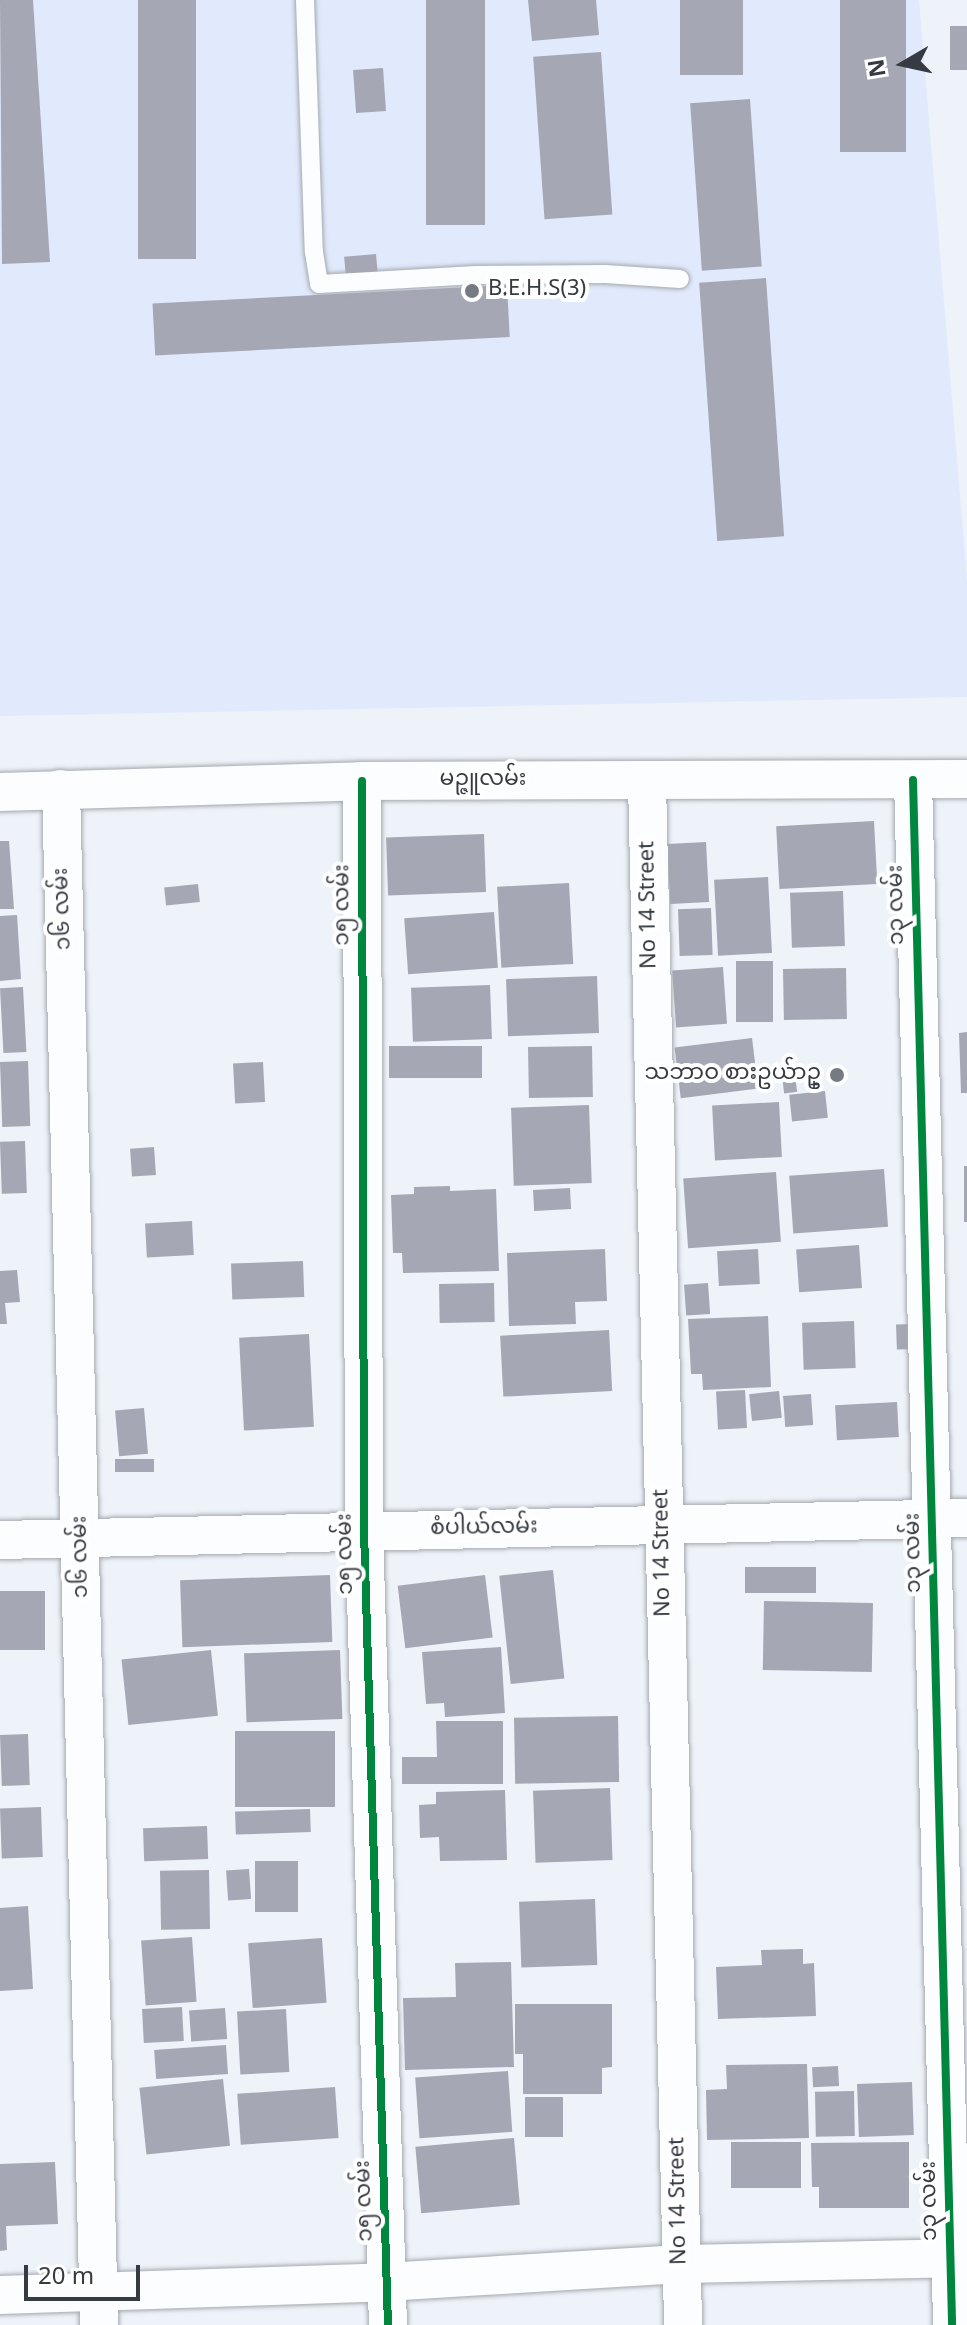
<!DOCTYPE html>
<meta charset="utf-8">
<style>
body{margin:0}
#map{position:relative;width:967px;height:2325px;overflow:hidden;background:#eef2f9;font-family:Georgia,"Noto Sans Myanmar",serif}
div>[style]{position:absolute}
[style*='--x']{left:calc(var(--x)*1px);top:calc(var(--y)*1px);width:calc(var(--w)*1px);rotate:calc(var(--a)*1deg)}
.built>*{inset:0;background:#e0eafc}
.building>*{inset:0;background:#a6a7b4;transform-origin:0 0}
.roads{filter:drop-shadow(0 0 2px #a5a9af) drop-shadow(0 0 2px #a5a9af)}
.lane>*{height:18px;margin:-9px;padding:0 9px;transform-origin:9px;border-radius:9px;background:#fcfdfe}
.street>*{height:38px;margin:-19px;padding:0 19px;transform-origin:19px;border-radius:19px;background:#fcfdfe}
.cycleway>*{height:8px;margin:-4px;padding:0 4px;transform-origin:4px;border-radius:4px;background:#00873e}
.dots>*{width:22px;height:22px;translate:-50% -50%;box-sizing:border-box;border:4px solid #fff;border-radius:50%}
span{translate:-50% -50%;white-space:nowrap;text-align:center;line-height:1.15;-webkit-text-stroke:8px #fff;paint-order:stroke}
.poi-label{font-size:22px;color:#363a42}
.left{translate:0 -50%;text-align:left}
.right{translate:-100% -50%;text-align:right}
.street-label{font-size:22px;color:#363a42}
.north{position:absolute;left:863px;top:24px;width:80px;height:80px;-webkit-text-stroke:6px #fff;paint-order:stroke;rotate:261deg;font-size:22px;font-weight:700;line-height:32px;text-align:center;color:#363a42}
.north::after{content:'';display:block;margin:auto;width:28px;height:36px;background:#363a42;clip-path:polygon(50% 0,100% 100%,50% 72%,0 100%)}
.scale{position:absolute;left:24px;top:2265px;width:116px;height:36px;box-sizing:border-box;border:4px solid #363a42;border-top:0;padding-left:10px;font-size:24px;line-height:28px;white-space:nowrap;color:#363a42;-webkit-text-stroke:6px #fff;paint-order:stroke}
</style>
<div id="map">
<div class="built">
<div style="clip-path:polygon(0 0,919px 0,967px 581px,967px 697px,0 716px)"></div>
</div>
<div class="building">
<div style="clip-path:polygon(0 0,33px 0,50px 262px,2px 264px)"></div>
<div style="left:138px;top:0;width:58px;height:259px"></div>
<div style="left:426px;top:0;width:59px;height:225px"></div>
<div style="clip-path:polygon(528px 0,596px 0,599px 35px,532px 41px)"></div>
<div style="left:680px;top:0;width:63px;height:75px"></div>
<div style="left:840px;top:0;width:66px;height:152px"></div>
<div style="left:950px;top:26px;width:17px;height:44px"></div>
<div style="left:601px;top:52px;width:163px;height:68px;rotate:86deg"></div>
<div style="left:383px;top:68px;width:43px;height:30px;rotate:86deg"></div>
<div style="left:750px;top:99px;width:168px;height:60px;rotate:86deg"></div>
<div style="left:376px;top:254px;width:21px;height:32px;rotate:85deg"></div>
<div style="left:766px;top:278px;width:259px;height:67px;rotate:86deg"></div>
<div style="left:507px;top:285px;width:52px;height:355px;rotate:87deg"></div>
<div style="left:874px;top:821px;width:63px;height:98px;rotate:87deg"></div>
<div style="left:484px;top:834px;width:58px;height:98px;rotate:88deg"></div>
<div style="clip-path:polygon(0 841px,9px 841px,14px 909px,0 909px)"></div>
<div style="left:706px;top:842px;width:60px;height:39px;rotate:87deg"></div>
<div style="left:768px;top:877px;width:76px;height:54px;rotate:87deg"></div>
<div style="left:569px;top:883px;width:81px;height:72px;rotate:87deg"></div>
<div style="left:198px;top:884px;width:18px;height:34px;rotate:84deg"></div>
<div style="left:843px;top:891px;width:55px;height:53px;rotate:88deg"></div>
<div style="left:711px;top:908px;width:47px;height:33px;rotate:88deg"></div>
<div style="left:494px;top:912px;width:56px;height:90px;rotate:86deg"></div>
<div style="clip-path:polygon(17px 915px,21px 979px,0 981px,0 916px)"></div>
<div style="left:736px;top:961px;width:37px;height:61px"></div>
<div style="left:723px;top:967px;width:57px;height:51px;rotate:86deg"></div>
<div style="left:846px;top:968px;width:51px;height:63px;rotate:89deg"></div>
<div style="left:597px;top:976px;width:57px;height:91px;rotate:88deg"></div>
<div style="left:490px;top:985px;width:54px;height:79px;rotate:88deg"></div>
<div style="left:23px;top:987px;width:65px;height:23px;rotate:87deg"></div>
<div style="clip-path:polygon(967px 1032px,967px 1093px,961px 1093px,959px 1033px)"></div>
<div style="left:752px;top:1038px;width:51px;height:78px;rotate:83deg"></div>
<div style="left:482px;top:1046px;width:32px;height:93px;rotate:90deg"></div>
<div style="left:592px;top:1046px;width:51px;height:64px;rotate:89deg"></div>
<div style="left:28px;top:1061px;width:65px;height:28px;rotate:88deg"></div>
<div style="left:263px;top:1062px;width:40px;height:30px;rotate:87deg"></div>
<div style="left:795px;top:1075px;width:17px;height:13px;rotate:83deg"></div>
<div style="left:825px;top:1091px;width:27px;height:36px;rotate:84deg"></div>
<div style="left:779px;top:1102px;width:55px;height:67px;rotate:87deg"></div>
<div style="left:589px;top:1105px;width:78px;height:78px;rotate:88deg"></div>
<div style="left:25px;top:1141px;width:52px;height:25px;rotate:88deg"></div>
<div style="left:154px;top:1147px;width:28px;height:24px;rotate:86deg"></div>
<div style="left:964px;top:1166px;width:3px;height:56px"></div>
<div style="left:884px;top:1169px;width:58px;height:95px;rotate:86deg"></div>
<div style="left:776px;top:1172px;width:70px;height:93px;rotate:86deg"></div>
<div style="clip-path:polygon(450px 1186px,450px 1191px,496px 1189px,499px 1271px,403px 1273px,402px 1253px,393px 1253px,391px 1195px,414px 1194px,414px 1187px)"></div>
<div style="left:570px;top:1188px;width:21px;height:37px;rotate:87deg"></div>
<div style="left:192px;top:1221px;width:34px;height:47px;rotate:87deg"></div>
<div style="left:859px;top:1245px;width:43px;height:63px;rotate:86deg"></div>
<div style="clip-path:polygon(605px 1249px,607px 1301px,575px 1302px,576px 1324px,509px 1326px,507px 1253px)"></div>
<div style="left:758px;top:1249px;width:35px;height:41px;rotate:87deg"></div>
<div style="left:303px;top:1261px;width:36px;height:72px;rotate:88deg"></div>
<div style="clip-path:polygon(17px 1270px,20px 1302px,5px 1303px,7px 1324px,0 1324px,0 1271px)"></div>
<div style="left:494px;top:1283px;width:39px;height:55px;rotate:89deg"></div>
<div style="left:708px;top:1283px;width:31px;height:24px;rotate:86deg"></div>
<div style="clip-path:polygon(768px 1316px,771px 1387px,703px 1390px,702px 1374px,691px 1374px,688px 1319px)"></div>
<div style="left:854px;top:1321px;width:47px;height:52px;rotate:88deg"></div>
<div style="left:913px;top:1324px;width:25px;height:17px;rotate:88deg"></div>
<div style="left:609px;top:1330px;width:61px;height:109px;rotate:87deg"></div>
<div style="left:309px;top:1334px;width:93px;height:70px;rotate:87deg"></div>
<div style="left:745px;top:1390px;width:38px;height:29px;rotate:87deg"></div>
<div style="left:779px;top:1391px;width:27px;height:30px;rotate:84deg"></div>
<div style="left:811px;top:1394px;width:31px;height:28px;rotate:86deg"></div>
<div style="left:897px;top:1402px;width:35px;height:62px;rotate:87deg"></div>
<div style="left:144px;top:1408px;width:46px;height:29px;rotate:85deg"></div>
<div style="left:154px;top:1459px;width:13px;height:39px;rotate:90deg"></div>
<div style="left:745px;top:1567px;width:71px;height:26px"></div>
<div style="left:553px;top:1570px;width:109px;height:54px;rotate:84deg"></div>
<div style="left:330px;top:1575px;width:67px;height:150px;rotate:88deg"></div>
<div style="left:485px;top:1575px;width:63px;height:88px;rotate:83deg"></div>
<div style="left:0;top:1591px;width:45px;height:59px"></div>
<div style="left:764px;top:1601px;width:109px;height:69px;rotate:1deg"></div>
<div style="clip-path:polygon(501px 1647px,505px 1713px,445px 1717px,444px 1703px,426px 1704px,422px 1652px)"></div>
<div style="left:211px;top:1650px;width:66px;height:90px;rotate:84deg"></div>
<div style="left:340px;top:1650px;width:69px;height:96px;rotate:88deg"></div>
<div style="left:618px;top:1716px;width:66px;height:104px;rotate:89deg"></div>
<div style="clip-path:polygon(436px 1721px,503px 1721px,503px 1784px,402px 1784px,402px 1757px,437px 1757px)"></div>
<div style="left:235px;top:1731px;width:100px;height:76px"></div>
<div style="left:28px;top:1734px;width:51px;height:28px;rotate:88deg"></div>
<div style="left:610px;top:1788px;width:72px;height:77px;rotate:88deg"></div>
<div style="clip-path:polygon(505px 1790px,507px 1860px,440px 1861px,439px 1837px,420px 1838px,419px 1805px,436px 1804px,436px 1792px)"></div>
<div style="left:41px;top:1807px;width:50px;height:41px;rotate:88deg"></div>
<div style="left:310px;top:1809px;width:23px;height:75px;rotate:88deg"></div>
<div style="left:207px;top:1826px;width:33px;height:64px;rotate:88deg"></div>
<div style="left:255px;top:1861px;width:43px;height:51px"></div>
<div style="left:249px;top:1869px;width:30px;height:23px;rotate:86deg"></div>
<div style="left:209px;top:1870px;width:59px;height:49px;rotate:89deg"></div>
<div style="left:595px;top:1899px;width:66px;height:76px;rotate:88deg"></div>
<div style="clip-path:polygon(28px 1906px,33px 1989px,0 1991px,0 1908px)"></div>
<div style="left:192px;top:1937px;width:65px;height:51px;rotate:86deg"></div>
<div style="left:322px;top:1938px;width:65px;height:74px;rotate:86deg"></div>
<div style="clip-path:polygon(803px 1949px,803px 1964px,814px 1963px,816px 2016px,718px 2019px,716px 1967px,762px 1965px,761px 1950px)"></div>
<div style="clip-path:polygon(511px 1962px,514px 2067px,405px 2070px,403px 1998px,456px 1997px,455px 1963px)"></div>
<div style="clip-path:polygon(515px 2004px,612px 2004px,612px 2067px,602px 2068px,602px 2094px,523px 2094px,523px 2054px,515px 2054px)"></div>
<div style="left:182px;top:2007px;width:34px;height:40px;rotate:87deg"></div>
<div style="left:225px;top:2008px;width:31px;height:36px;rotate:86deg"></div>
<div style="left:286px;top:2009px;width:63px;height:49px;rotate:87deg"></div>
<div style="left:226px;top:2045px;width:29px;height:72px;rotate:86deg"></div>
<div style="clip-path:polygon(807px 2064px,809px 2138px,707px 2140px,706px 2090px,727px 2089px,726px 2065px)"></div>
<div style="left:838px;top:2066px;width:20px;height:26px;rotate:87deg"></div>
<div style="left:508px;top:2071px;width:61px;height:93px;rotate:86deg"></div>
<div style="left:223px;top:2079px;width:67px;height:84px;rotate:84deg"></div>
<div style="left:912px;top:2082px;width:53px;height:55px;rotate:88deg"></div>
<div style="left:335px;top:2087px;width:51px;height:98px;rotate:86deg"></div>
<div style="left:854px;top:2091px;width:45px;height:39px;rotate:89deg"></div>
<div style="left:525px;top:2097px;width:38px;height:40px"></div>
<div style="left:514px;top:2138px;width:67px;height:99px;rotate:85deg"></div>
<div style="left:801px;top:2142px;width:46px;height:70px;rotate:90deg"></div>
<div style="clip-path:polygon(909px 2142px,909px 2208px,819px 2208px,819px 2187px,812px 2187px,811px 2143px)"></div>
<div style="clip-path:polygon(55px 2162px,58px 2224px,6px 2226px,7px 2250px,0 2251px,0 2164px)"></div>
</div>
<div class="roads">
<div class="lane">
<div style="--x:305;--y:0;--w:252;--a:88"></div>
<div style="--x:314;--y:252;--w:32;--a:81"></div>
<div style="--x:319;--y:284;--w:157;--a:-3.3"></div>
<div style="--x:476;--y:275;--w:129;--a:-0.4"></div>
<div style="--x:605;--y:274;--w:75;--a:3.8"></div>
</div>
<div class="street">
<div style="--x:913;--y:780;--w:1545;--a:88.55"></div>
<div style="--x:362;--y:781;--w:750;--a:89.85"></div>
<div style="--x:364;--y:1531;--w:794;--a:88.27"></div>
<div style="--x:647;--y:782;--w:1543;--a:88.66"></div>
<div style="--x:61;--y:789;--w:1536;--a:88.58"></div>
<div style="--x:0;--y:792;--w:362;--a:-1.7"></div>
<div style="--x:362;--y:781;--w:605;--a:-0.19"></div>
<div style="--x:0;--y:1540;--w:967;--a:-1.3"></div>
<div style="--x:0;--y:2295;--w:386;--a:-1.9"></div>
<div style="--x:386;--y:2282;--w:296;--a:-3.5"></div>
<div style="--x:681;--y:2264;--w:286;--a:-1.2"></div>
</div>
</div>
<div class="cycleway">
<div style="--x:913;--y:780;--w:1545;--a:88.55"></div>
<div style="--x:362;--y:781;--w:750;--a:89.85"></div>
<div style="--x:364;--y:1531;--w:794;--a:88.27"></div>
</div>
<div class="dots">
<div style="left:472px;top:291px;background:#767a82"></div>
<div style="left:837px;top:1075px;background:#767a82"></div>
</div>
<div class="poi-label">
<span class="left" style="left:488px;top:291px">B.E.H.S(3)</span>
<span class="right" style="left:821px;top:1075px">သဘာဝ စားဥယ်ာဥ္</span>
</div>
<div class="street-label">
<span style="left:483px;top:781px">မဉ္ဇူလမ်း</span>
<span style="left:344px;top:905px;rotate:-90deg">၁၅ လမ်း</span>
<span style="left:650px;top:905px;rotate:-91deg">No 14 Street</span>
<span style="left:898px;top:905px;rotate:-91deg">၁၃ လမ်း</span>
<span style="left:64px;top:909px;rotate:-92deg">၁၆ လမ်း</span>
<span style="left:484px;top:1529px;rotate:-1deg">စံပါယ်လမ်း</span>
<span style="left:664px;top:1553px;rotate:-91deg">No 14 Street</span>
<span style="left:915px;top:1553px;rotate:-91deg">၁၃ လမ်း</span>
<span style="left:347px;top:1554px;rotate:-91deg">၁၅ လမ်း</span>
<span style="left:82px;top:1557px;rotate:-91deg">၁၆ လမ်း</span>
<span style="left:366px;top:2201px;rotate:-92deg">၁၅ လမ်း</span>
<span style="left:680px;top:2201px;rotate:-91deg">No 14 Street</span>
<span style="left:931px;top:2201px;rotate:-91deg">၁၃ လမ်း</span>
</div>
<div class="north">N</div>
<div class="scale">20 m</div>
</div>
